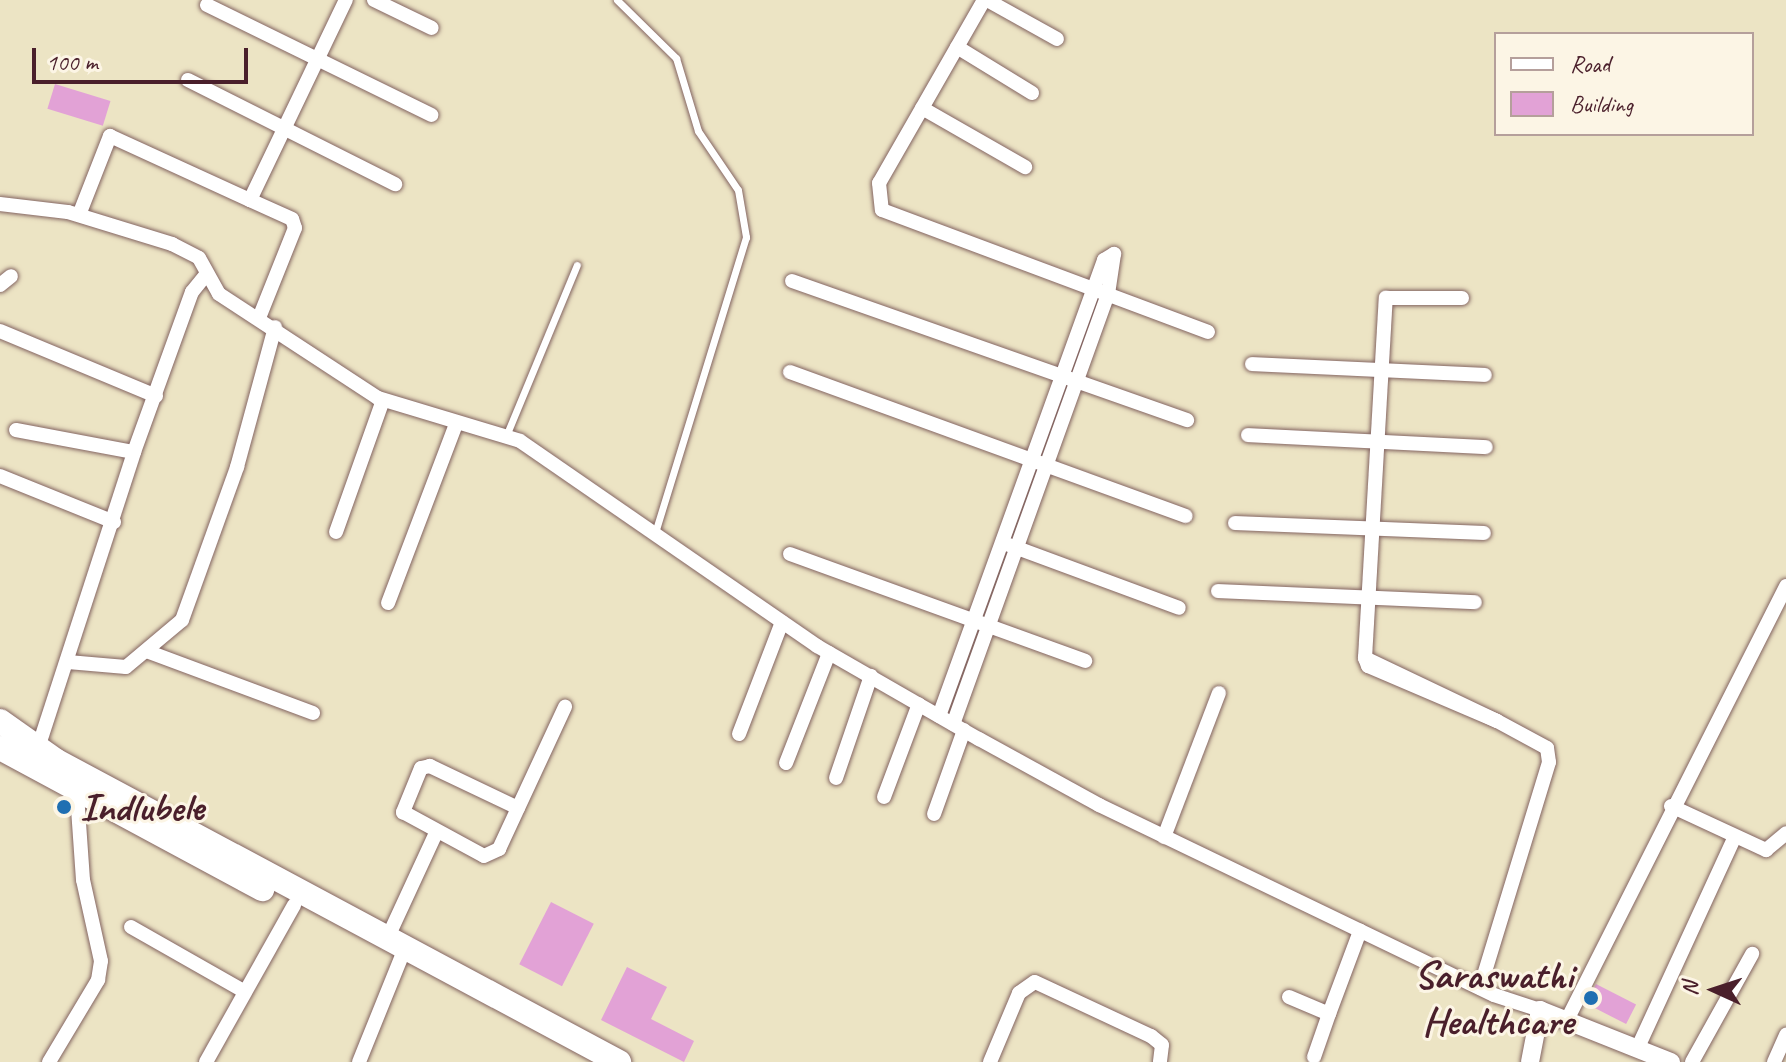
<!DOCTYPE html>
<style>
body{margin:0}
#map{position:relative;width:1786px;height:1062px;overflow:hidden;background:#ece4c4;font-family:Caveat,sans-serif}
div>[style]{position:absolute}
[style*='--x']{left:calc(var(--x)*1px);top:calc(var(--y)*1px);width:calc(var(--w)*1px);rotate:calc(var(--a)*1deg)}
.building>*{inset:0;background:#e2a2d6;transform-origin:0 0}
.roads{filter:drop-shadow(0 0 2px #836461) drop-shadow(0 0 2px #836461)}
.service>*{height:7px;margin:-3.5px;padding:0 3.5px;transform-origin:3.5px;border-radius:3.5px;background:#fff}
.minor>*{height:14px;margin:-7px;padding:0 7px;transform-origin:7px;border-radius:7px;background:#fff}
.tertiary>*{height:18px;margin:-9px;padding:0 9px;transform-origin:9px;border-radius:9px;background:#fff}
.primary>*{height:24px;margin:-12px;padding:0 12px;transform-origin:12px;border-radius:12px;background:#fff}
.dots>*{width:22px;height:22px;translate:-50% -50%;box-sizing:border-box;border:4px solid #fcf5e5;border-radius:50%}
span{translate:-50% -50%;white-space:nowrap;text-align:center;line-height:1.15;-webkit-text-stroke:6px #fcf5e5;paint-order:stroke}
.poi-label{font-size:40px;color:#4a1f2b;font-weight:700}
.left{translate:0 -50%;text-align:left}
.right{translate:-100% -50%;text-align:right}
.legend{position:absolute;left:1494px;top:32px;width:260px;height:104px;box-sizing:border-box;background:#fcf5e5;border:2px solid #b59f9b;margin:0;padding:10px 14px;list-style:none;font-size:24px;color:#4a1f2b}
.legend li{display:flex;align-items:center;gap:16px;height:40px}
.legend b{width:40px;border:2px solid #b59f9b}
.north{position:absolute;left:1674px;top:950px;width:80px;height:80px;-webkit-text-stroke:6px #fcf5e5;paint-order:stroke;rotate:273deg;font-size:22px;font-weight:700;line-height:32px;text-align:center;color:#4a1f2b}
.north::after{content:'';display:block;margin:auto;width:28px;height:36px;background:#4a1f2b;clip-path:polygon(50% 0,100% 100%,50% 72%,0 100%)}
.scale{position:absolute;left:32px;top:48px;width:216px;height:36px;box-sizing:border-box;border:4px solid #4a1f2b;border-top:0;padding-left:10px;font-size:24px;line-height:28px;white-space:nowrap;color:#4a1f2b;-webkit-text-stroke:6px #fcf5e5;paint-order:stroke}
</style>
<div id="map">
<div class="building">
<div style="left:55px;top:84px;width:58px;height:26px;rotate:17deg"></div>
<div style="left:551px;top:902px;width:48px;height:70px;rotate:27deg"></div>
<div style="clip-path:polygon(627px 967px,667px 987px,651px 1019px,694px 1041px,684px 1062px,601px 1020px)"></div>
<div style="left:1596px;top:984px;width:45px;height:22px;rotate:27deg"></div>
</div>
<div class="roads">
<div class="service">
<div style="--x:617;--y:0;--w:83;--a:44.5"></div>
<div style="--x:676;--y:58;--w:76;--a:73.2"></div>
<div style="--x:698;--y:131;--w:71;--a:55.9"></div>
<div style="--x:738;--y:190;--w:48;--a:80.3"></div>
<div style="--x:746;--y:237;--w:309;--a:107.1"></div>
<div style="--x:506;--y:436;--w:185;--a:-67.5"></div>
</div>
<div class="minor">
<div style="--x:374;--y:0;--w:64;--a:25.8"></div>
<div style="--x:984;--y:0;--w:211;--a:119.8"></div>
<div style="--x:879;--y:183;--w:27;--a:84"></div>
<div style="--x:882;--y:210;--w:348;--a:20.5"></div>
<div style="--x:987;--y:0;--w:80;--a:29.1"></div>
<div style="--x:207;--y:5;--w:250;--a:26.1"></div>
<div style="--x:957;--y:47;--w:88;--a:31.5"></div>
<div style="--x:188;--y:80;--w:232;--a:26.7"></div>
<div style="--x:922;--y:108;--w:119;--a:29.8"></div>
<div style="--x:0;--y:204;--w:68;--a:6.7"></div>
<div style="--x:68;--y:212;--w:109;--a:17.1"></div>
<div style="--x:172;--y:244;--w:30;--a:27"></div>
<div style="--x:199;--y:258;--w:41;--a:60.9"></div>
<div style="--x:219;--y:294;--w:190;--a:33.2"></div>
<div style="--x:378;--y:398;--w:148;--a:16.8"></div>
<div style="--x:520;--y:441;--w:361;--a:34.6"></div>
<div style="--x:817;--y:646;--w:187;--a:29.9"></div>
<div style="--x:979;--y:739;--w:137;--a:28.8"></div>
<div style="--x:1099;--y:805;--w:438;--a:25.7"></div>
<div style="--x:1494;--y:995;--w:48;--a:18.1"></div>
<div style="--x:79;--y:215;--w:85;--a:-68.6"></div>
<div style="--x:110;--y:136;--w:154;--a:24.6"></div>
<div style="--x:792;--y:281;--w:419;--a:19.4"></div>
<div style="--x:0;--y:285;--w:14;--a:-39"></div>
<div style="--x:259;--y:318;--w:97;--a:-68.2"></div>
<div style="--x:295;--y:228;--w:9;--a:-108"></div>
<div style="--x:292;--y:219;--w:46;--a:-155.7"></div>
<div style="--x:250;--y:200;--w:222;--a:-64.4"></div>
<div style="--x:0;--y:331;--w:169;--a:22.6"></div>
<div style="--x:1252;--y:364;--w:233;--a:2.7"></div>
<div style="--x:790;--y:372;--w:421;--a:20"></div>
<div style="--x:16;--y:430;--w:120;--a:10.6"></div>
<div style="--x:1248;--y:435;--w:238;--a:2.9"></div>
<div style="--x:0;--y:476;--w:123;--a:22"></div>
<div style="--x:1235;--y:523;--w:249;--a:2.3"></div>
<div style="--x:336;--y:532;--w:140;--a:-70.4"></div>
<div style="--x:1009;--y:545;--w:181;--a:20.3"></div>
<div style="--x:790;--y:554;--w:314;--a:19.9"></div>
<div style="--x:1218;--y:591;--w:257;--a:2.5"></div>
<div style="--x:388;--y:603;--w:191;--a:-69.2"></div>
<div style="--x:149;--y:652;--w:175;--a:20.4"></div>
<div style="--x:1365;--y:658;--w:146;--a:25.5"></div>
<div style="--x:1497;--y:721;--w:140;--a:-156.9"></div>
<div style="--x:1368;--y:666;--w:9;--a:-111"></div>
<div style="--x:1365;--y:658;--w:361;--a:-86.7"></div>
<div style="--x:1386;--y:298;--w:76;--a:0"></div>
<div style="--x:68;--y:662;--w:58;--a:4.9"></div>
<div style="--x:126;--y:667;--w:73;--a:-40"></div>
<div style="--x:182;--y:620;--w:163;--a:-70.2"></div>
<div style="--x:237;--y:467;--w:145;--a:-74.8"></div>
<div style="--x:939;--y:716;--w:485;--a:-70.1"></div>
<div style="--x:1104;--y:260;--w:12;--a:-31"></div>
<div style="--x:1114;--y:254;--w:40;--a:98.5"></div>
<div style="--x:1108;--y:294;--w:457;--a:109.8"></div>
<div style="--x:739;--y:734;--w:120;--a:-69"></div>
<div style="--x:38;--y:748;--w:311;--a:-72"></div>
<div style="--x:134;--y:452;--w:170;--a:-70.1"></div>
<div style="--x:192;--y:292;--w:21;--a:-51"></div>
<div style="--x:786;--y:763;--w:118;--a:-68.6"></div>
<div style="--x:836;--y:778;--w:108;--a:-71.1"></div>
<div style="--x:884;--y:797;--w:99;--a:-69.4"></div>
<div style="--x:1671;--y:806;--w:105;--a:24.9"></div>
<div style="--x:1766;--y:850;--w:26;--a:-40"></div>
<div style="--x:518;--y:808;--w:98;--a:-154.5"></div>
<div style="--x:430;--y:766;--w:9;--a:167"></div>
<div style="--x:421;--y:768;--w:48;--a:112.2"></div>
<div style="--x:403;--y:812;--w:92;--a:28.5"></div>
<div style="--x:484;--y:856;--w:17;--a:-25"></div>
<div style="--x:499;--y:849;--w:157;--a:-65.1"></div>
<div style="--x:934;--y:814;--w:89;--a:-70.3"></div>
<div style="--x:1164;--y:837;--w:154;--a:-69.1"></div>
<div style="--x:131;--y:927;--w:128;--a:29.6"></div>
<div style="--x:387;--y:939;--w:117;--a:-65.2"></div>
<div style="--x:1480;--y:988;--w:236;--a:-73"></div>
<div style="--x:1549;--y:762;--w:14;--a:-98"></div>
<div style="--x:1547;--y:748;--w:57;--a:-151.6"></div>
<div style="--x:1289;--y:997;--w:43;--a:23"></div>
<div style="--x:1329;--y:1014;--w:89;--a:-69.5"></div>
<div style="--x:1568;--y:1018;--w:484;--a:-63.2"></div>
<div style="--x:1639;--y:1045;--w:228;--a:-65.3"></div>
<div style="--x:1314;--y:1057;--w:46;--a:-70.8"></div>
<div style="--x:49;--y:1062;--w:96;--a:-59.1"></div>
<div style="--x:98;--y:980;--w:19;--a:-81"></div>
<div style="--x:101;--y:961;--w:83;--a:-102.5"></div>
<div style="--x:83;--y:880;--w:85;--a:-94"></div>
<div style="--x:206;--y:1062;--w:180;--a:-60.7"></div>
<div style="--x:359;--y:1062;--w:123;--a:-68"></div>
<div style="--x:990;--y:1062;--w:75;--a:-67.2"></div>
<div style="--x:1019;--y:993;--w:19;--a:-35"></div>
<div style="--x:1035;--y:982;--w:128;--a:25"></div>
<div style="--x:1151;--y:1036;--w:14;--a:39"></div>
<div style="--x:1162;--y:1045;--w:17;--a:97"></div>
<div style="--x:1692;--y:1062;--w:124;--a:-60.9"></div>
<div style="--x:1774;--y:1062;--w:30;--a:-66"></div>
</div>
<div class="tertiary">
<div style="--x:1530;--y:1062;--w:53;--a:-79.1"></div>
<div style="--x:1540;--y:1010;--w:141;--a:21.7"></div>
</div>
<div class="primary">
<div style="--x:0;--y:721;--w:67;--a:35.3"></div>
<div style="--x:55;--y:760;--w:640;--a:28.17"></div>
<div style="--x:0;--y:748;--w:298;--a:28.3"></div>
</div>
</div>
<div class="dots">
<div style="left:64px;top:807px;background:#1f6fb2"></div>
<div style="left:1591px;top:998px;background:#1f6fb2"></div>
</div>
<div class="poi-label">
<span class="left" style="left:80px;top:807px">Indlubele</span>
<span class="right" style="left:1573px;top:998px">Saraswathi<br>Healthcare</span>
</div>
<ul class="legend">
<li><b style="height:10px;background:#fff"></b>Road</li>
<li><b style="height:22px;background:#e2a2d6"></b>Building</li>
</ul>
<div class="north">N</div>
<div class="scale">100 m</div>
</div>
